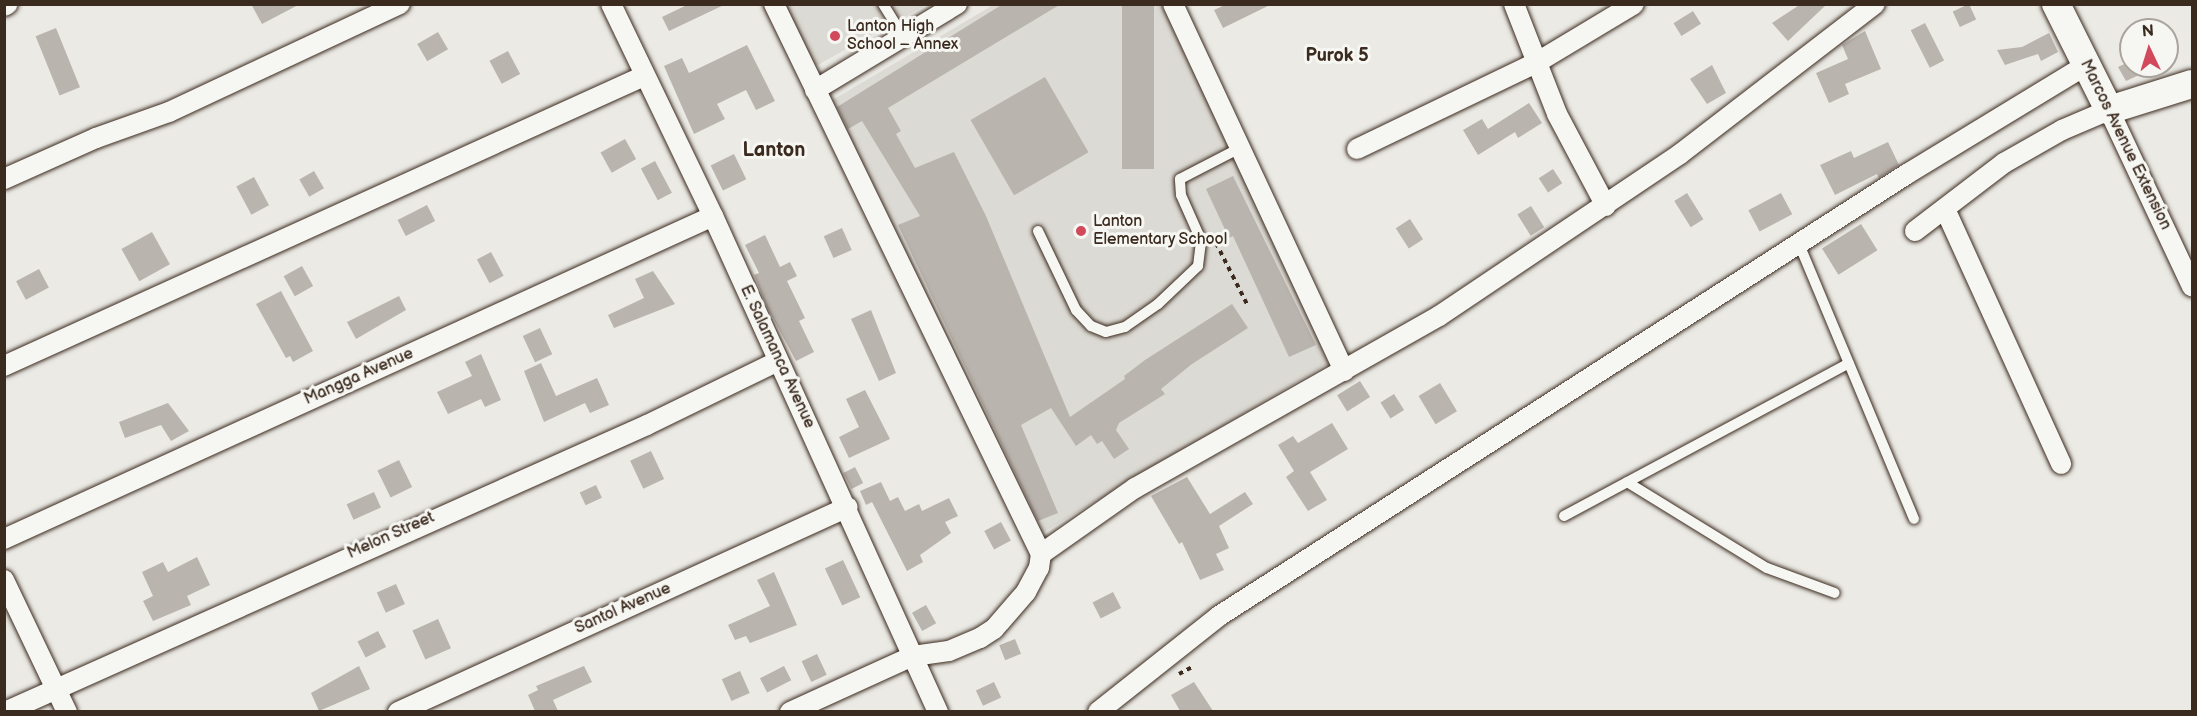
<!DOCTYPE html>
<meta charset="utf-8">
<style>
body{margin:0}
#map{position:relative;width:2197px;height:716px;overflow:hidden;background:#ebeae5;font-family:"Balsamiq Sans",sans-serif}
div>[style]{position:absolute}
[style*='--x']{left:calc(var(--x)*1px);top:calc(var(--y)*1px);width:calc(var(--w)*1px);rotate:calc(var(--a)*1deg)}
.built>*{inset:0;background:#dcdad4}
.building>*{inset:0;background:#bab4ae;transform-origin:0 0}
.path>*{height:4px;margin-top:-2px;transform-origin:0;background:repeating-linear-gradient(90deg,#3b2a1e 0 4.5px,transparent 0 9px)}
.roads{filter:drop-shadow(0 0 2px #3b2a1e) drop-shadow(0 0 2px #3b2a1e)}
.lane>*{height:10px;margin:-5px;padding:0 5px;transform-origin:5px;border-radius:5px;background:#f6f6f2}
.street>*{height:20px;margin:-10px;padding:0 10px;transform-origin:10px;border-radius:10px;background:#f6f6f2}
.secondary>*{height:28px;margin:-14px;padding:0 14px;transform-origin:14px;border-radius:14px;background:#f6f6f2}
.dots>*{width:16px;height:16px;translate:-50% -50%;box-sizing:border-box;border:3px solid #f6f6f2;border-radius:50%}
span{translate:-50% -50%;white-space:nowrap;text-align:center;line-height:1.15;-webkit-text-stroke:6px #f6f6f2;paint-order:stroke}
.poi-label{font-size:16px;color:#3b2a1e}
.left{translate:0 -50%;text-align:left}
.street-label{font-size:16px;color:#3b2a1e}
.neighbourhood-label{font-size:18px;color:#3b2a1e;font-weight:700}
.quarter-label{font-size:20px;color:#3b2a1e;font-weight:700}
.frame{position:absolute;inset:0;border:6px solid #3b2a1e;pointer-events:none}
.north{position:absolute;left:2119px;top:18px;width:60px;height:60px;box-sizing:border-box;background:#f6f6f2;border:2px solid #aba49d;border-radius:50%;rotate:356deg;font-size:16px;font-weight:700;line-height:24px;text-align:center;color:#3b2a1e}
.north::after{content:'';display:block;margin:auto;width:21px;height:27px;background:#d1495b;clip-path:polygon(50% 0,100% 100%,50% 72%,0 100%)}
</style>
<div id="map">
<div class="built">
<div style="clip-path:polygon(785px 5px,926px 5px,814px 67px)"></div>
<div style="clip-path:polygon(993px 5px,1161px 5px,1332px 361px,1037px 536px,831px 101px)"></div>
</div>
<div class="building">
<div style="clip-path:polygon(251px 4px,300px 4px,262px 24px)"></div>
<div style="clip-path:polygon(689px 4px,726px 4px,669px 31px,662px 17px)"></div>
<div style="clip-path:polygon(1003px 4px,1061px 4px,888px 108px,901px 131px,896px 134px,915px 168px,954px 152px,986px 216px,1070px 417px,1125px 379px,1124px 376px,1145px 360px,1232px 304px,1248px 328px,1192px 364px,1161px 389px,1165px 394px,1119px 423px,1116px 430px,1129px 449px,1114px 459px,1102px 441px,1097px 444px,1091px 435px,1076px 446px,1051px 408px,1021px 425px,1058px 513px,1038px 521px,898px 225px,920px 216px,862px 121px,848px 129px,837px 107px)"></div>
<div style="left:1122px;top:4px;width:32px;height:165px"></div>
<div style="clip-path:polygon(1227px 4px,1272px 4px,1223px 28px,1214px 10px)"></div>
<div style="clip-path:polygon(1801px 4px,1827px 4px,1788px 41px,1772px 23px)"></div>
<div style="left:1969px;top:4px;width:17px;height:18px;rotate:65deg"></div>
<div style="left:1693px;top:11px;width:15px;height:23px;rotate:58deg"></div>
<div style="left:1925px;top:23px;width:42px;height:16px;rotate:63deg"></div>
<div style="left:56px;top:28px;width:64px;height:22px;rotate:68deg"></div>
<div style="clip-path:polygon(1865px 31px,1881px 69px,1845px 84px,1849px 94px,1829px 103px,1816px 73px,1848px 59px,1842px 45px)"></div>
<div style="left:438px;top:32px;width:20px;height:24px;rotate:60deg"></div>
<div style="clip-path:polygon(2049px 33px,2058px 52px,2041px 61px,2038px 54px,2005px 65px,1997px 50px,2022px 47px)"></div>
<div style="clip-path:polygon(747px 45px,775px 101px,756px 110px,746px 90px,717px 104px,725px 119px,694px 134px,664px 66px,682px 58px,689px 73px)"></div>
<div style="left:508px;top:51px;width:26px;height:21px;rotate:62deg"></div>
<div style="clip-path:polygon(2131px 61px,2139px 75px,2126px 81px,2118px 67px)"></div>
<div style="clip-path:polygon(1712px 65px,1726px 93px,1707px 104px,1690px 79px)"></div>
<div style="left:1045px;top:77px;width:87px;height:86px;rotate:60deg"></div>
<div style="clip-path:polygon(1529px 103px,1542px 123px,1518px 138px,1515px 132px,1478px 155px,1463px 130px,1482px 119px,1488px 129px)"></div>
<div style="left:625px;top:139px;width:23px;height:28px;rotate:61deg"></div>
<div style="clip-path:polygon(1888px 142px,1899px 165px,1879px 178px,1877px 174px,1835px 195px,1820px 165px,1851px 151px,1854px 158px)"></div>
<div style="left:734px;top:154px;width:28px;height:26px;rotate:64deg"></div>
<div style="left:655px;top:161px;width:36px;height:16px;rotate:62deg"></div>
<div style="left:1553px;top:169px;width:17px;height:17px;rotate:57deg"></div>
<div style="left:314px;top:171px;width:20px;height:17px;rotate:60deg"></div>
<div style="clip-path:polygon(1233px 176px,1316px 345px,1289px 357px,1233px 236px,1229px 238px,1206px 189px)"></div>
<div style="left:254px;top:177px;width:32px;height:20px;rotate:62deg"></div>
<div style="left:1687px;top:193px;width:31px;height:15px;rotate:58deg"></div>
<div style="left:1781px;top:193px;width:24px;height:37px;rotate:62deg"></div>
<div style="left:427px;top:205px;width:18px;height:33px;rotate:63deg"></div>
<div style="left:1531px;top:206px;width:25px;height:16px;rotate:58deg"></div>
<div style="left:1410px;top:219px;width:24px;height:17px;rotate:57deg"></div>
<div style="left:1861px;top:224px;width:31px;height:46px;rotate:58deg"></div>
<div style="left:842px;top:228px;width:24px;height:20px;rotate:66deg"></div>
<div style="left:152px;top:232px;width:37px;height:35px;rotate:61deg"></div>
<div style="clip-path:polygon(765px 235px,780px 267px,790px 262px,797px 276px,787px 281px,805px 318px,799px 321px,814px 352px,796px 361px,767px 307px,754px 275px,759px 273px,745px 245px)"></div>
<div style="left:491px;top:252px;width:27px;height:16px;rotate:62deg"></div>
<div style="left:302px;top:266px;width:23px;height:21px;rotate:61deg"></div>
<div style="left:39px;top:269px;width:21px;height:26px;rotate:62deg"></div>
<div style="clip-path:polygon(653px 271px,675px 304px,614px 328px,608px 315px,644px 298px,635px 279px)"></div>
<div style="clip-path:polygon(281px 291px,313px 351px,293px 362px,290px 356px,286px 358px,256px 304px)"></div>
<div style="clip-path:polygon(399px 296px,406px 310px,356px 339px,347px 322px)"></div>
<div style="clip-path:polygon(871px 310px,896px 373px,879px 381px,851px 319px)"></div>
<div style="left:540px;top:328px;width:29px;height:19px;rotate:65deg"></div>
<div style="clip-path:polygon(481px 354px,501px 400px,485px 407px,481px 399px,448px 414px,437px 392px,472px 376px,465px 362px)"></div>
<div style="clip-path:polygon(541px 363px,556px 396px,597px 378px,609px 405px,590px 413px,585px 403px,544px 422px,524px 371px)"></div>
<div style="left:1360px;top:381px;width:19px;height:27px;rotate:58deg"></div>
<div style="left:1440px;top:383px;width:33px;height:25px;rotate:59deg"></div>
<div style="clip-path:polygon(865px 390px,890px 439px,849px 458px,839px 437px,859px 427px,846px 399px)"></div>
<div style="left:1394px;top:394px;width:19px;height:16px;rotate:58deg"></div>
<div style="clip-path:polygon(168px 403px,189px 431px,171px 441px,161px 425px,125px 438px,119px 422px)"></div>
<div style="clip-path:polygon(1332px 423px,1348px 449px,1310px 472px,1327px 500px,1308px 511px,1286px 477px,1294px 471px,1278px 445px,1293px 436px,1298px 443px)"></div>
<div style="left:651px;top:451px;width:31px;height:23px;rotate:65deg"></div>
<div style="left:399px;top:460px;width:30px;height:24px;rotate:64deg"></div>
<div style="left:855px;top:467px;width:18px;height:13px;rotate:63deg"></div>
<div style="clip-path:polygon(1187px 477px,1210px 514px,1245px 492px,1253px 504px,1219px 526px,1229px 548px,1216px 554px,1224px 570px,1200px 580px,1182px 542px,1179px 544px,1151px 496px)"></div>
<div style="clip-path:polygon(881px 482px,890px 501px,898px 497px,905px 511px,919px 504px,922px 511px,949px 498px,958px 516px,945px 522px,951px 533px,920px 555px,923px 562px,907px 571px,872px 502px,866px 505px,860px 491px)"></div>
<div style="left:596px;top:485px;width:14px;height:18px;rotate:65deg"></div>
<div style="left:374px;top:492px;width:17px;height:30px;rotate:66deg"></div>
<div style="left:1001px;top:522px;width:21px;height:19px;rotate:62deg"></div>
<div style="clip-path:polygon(197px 557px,210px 585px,187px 596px,191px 605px,153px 621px,143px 601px,153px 596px,142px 572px,163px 562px,168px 572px)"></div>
<div style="left:843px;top:560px;width:41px;height:20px;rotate:65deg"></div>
<div style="clip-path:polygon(774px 572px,797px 625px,750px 643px,746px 636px,735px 640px,728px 625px,770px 606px,757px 580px)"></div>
<div style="left:396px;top:584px;width:22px;height:21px;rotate:66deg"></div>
<div style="left:1113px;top:592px;width:18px;height:23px;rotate:63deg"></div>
<div style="left:926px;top:605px;width:21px;height:16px;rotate:61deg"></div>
<div style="left:438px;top:619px;width:32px;height:28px;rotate:66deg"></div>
<div style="left:378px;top:631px;width:18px;height:23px;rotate:63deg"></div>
<div style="left:1015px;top:639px;width:16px;height:17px;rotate:68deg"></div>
<div style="left:817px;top:654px;width:23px;height:17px;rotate:65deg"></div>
<div style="clip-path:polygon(359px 666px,370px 689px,319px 711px,311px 693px)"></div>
<div style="clip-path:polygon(584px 666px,592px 682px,553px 700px,558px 711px,535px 711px,528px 695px,538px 690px,536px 686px)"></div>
<div style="left:784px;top:666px;width:16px;height:27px;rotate:63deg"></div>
<div style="left:740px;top:671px;width:24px;height:20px;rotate:66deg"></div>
<div style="left:994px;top:682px;width:17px;height:20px;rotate:65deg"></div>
<div style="clip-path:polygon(1194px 682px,1213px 711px,1180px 711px,1171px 695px)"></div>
</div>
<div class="path">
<div style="--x:1216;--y:243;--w:68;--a:63.1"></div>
<div style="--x:1179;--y:674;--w:17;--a:-28"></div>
</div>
<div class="roads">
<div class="lane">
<div style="--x:883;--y:4;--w:39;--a:58"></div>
<div style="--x:1038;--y:231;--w:88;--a:64.3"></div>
<div style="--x:1076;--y:310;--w:22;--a:47"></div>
<div style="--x:1091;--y:326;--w:16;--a:22"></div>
<div style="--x:1106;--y:332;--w:20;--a:-15"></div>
<div style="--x:1125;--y:327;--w:40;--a:-34.9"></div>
<div style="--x:1158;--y:304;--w:55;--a:-43.5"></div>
<div style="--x:1198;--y:266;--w:26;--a:-83"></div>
<div style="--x:1201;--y:240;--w:49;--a:-114"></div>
<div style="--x:1181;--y:195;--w:16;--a:-94"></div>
<div style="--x:1180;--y:179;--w:68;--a:-27.3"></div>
<div style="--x:1799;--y:244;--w:298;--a:67.3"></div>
<div style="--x:1627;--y:482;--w:164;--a:31.6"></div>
<div style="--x:1767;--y:568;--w:72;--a:20.2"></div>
<div style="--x:1564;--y:516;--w:323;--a:-28.2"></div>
</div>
<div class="street">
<div style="--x:611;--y:4;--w:235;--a:64.3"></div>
<div style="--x:713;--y:216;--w:545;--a:65.6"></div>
<div style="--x:774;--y:4;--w:611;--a:64.11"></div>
<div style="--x:1173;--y:4;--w:405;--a:65"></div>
<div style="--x:1514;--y:4;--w:118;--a:68.6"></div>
<div style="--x:1557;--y:114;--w:104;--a:62"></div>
<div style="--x:4;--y:6;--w:4;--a:-27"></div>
<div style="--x:815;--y:90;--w:166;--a:-31.2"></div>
<div style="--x:1357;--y:149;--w:199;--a:-25.7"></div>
<div style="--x:1536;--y:63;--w:114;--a:-31"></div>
<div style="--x:4;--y:179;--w:101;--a:-24"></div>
<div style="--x:96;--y:138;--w:77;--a:-19.6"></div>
<div style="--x:169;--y:112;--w:255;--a:-25.1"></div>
<div style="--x:1945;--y:209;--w:280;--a:65.5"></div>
<div style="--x:1915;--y:231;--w:112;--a:-37.4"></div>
<div style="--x:2004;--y:163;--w:67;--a:-29.6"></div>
<div style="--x:2062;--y:130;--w:51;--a:-23.1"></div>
<div style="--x:2109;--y:110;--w:195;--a:64.8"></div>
<div style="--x:4;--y:366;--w:703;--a:-24.38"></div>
<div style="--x:4;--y:539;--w:779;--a:-24.49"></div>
<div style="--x:4;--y:580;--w:146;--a:64.5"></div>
<div style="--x:5;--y:712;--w:703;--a:-24.09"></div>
<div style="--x:647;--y:425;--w:146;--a:-26"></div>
<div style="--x:398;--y:712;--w:494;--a:-24.5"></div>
<div style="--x:790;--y:712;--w:135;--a:-24.5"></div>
<div style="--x:913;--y:656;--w:36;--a:-8"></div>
<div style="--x:949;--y:651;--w:34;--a:-23"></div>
<div style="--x:980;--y:638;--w:17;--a:-33"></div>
<div style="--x:994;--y:629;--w:49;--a:-49.1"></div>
<div style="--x:1026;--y:592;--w:27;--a:-62"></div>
<div style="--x:1039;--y:568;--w:14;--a:-82"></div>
<div style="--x:1041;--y:554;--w:115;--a:-35.1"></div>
<div style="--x:1135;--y:488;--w:349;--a:-29.5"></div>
<div style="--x:1439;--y:316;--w:290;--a:-33.9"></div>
<div style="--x:1680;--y:154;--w:246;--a:-37.6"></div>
<div style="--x:1098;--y:712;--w:154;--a:-38.4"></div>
<div style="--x:1219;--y:616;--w:818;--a:-32.72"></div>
<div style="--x:1907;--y:174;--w:210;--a:-31.3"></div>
</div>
<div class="secondary">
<div style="--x:2056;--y:4;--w:119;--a:63.4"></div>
<div style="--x:2109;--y:110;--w:87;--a:-17.4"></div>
</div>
</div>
<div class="dots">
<div style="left:835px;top:36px;background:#d1495b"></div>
<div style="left:1081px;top:231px;background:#d1495b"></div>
</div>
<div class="poi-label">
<span class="left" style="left:847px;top:36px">Lanton High<br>School – Annex</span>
<span class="left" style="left:1093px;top:231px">Lanton<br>Elementary School</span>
</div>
<div class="street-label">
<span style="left:2125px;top:145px;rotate:64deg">Marcos Avenue Extension</span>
<span style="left:777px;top:357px;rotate:65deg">E. Salamanca Avenue</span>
<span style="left:359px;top:377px;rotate:-24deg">Mangga Avenue</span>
<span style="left:391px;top:536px;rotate:-24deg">Melon Street</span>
<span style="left:623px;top:609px;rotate:-24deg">Santol Avenue</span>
</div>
<div class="neighbourhood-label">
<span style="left:1337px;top:56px">Purok 5</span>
</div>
<div class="quarter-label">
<span style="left:774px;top:150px">Lanton</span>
</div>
<div class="frame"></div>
<div class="north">N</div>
</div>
